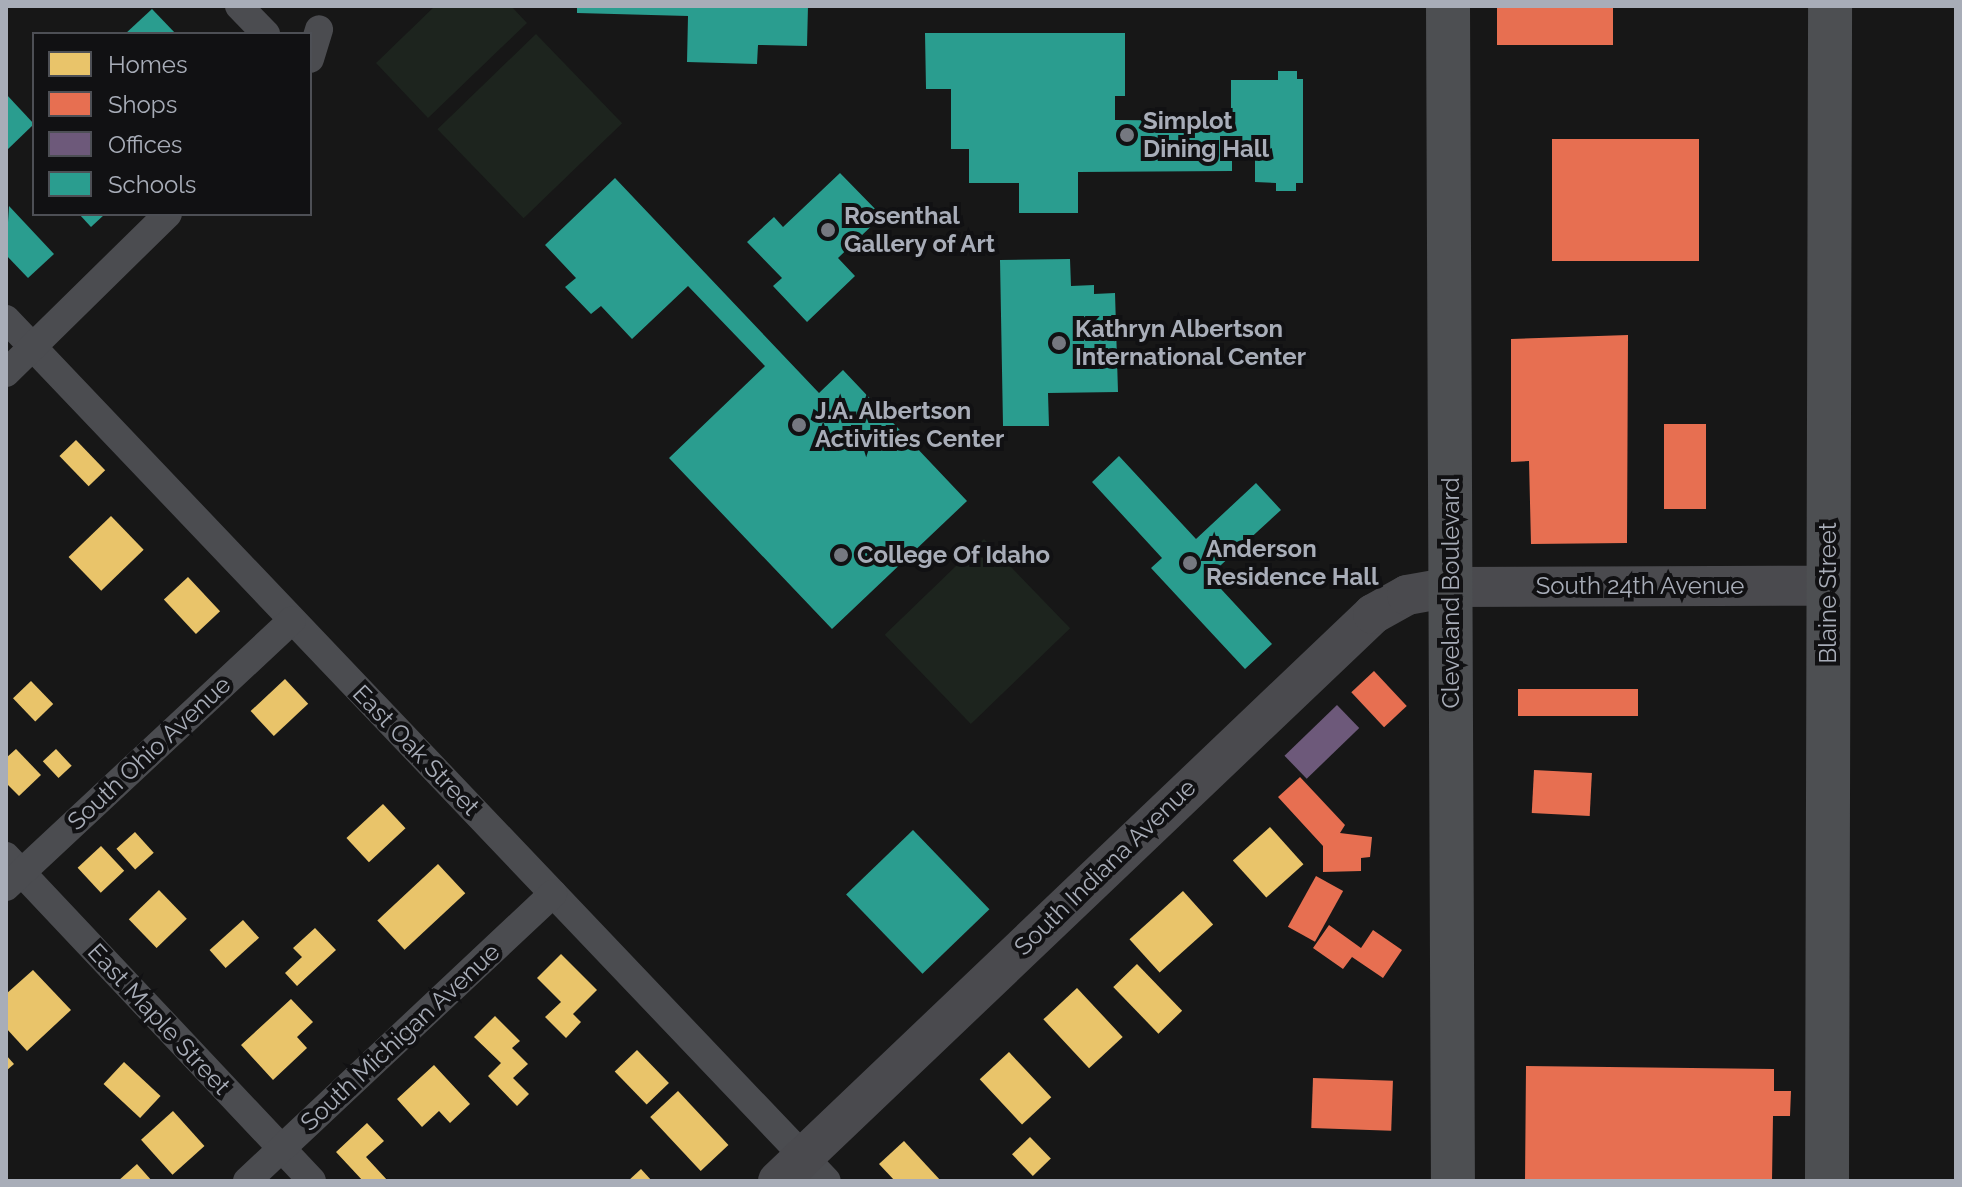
<!DOCTYPE html>
<style>
body{margin:0}
#map{position:relative;width:1962px;height:1187px;overflow:hidden;background:#171717;font-family:Raleway,sans-serif}
div>[style]{position:absolute}
[style*='--x']{left:calc(var(--x)*1px);top:calc(var(--y)*1px);width:calc(var(--w)*1px);rotate:calc(var(--a)*1deg)}
.green>*{inset:0;background:#1d241e;transform-origin:0 0}
.homes>*{inset:0;background:#e9c46a;transform-origin:0 0}
.shops>*{inset:0;background:#e76f51;transform-origin:0 0}
.offices>*{inset:0;background:#6d597a;transform-origin:0 0}
.schools>*{inset:0;background:#2a9d8f;transform-origin:0 0}
.street>*{height:28px;margin:-14px;padding:0 14px;transform-origin:14px;border-radius:14px;background:#4b4c50}
.secondary>*{height:40px;margin:-20px;padding:0 20px;transform-origin:20px;border-radius:20px;background:#4a4a4e}
.primary>*{height:44px;margin:-22px;padding:0 22px;transform-origin:22px;border-radius:22px;background:#4d4f52}
.dots>*{width:22px;height:22px;translate:-50% -50%;box-sizing:border-box;border:4px solid #111113;border-radius:50%}
span{translate:-50% -50%;white-space:nowrap;text-align:center;line-height:1.15;-webkit-text-stroke:8px #111113;paint-order:stroke}
.poi-label{font-size:24px;color:#a8adb8;font-weight:700}
.left{translate:0 -50%;text-align:left}
.street-label{font-size:24px;color:#a8adb8}
.frame{position:absolute;inset:0;border:8px solid #a8adb8;pointer-events:none}
.legend{position:absolute;left:32px;top:32px;width:280px;height:184px;box-sizing:border-box;background:#111113;border:2px solid #4d4f55;margin:0;padding:10px 14px;list-style:none;font-size:24px;color:#a8adb8}
.legend li{display:flex;align-items:center;gap:16px;height:40px}
.legend b{width:40px;border:2px solid #4d4f55}
</style>
<div id="map">
<div class="green">
<div style="clip-path:polygon(435px 6px,511px 6px,527px 23px,428px 118px,376px 63px)"></div>
<div style="left:536px;top:34px;width:124px;height:137px;rotate:46deg"></div>
<div style="left:984px;top:539px;width:124px;height:138px;rotate:46deg"></div>
</div>
<div class="homes">
<div style="left:76px;top:440px;width:42px;height:23px;rotate:46deg"></div>
<div style="left:111px;top:516px;width:47px;height:59px;rotate:46deg"></div>
<div style="left:188px;top:577px;width:47px;height:33px;rotate:47deg"></div>
<div style="left:285px;top:679px;width:34px;height:47px;rotate:47deg"></div>
<div style="left:31px;top:681px;width:32px;height:25px;rotate:46deg"></div>
<div style="clip-path:polygon(16px 749px,41px 775px,19px 796px,6px 783px,6px 758px)"></div>
<div style="left:56px;top:749px;width:23px;height:18px;rotate:47deg"></div>
<div style="left:383px;top:804px;width:33px;height:50px;rotate:47deg"></div>
<div style="left:1270px;top:827px;width:50px;height:50px;rotate:48deg"></div>
<div style="left:135px;top:832px;width:28px;height:25px;rotate:48deg"></div>
<div style="left:101px;top:846px;width:34px;height:32px;rotate:47deg"></div>
<div style="left:438px;top:864px;width:40px;height:83px;rotate:47deg"></div>
<div style="left:159px;top:890px;width:40px;height:42px;rotate:46deg"></div>
<div style="left:1183px;top:891px;width:45px;height:72px;rotate:48deg"></div>
<div style="left:243px;top:920px;width:24px;height:45px;rotate:48deg"></div>
<div style="clip-path:polygon(315px 928px,336px 950px,297px 986px,285px 973px,302px 957px,293px 948px)"></div>
<div style="clip-path:polygon(561px 954px,597px 990px,573px 1014px,581px 1022px,566px 1038px,545px 1017px,561px 1002px,537px 978px)"></div>
<div style="left:1137px;top:964px;width:65px;height:33px;rotate:46deg"></div>
<div style="clip-path:polygon(33px 970px,71px 1010px,27px 1051px,6px 1028px,6px 994px)"></div>
<div style="left:1077px;top:988px;width:67px;height:46px;rotate:47deg"></div>
<div style="clip-path:polygon(291px 999px,313px 1022px,297px 1037px,307px 1048px,273px 1080px,241px 1045px)"></div>
<div style="clip-path:polygon(495px 1016px,520px 1041px,512px 1048px,528px 1064px,513px 1078px,529px 1094px,517px 1106px,488px 1076px,501px 1063px,474px 1037px)"></div>
<div style="left:637px;top:1050px;width:46px;height:31px;rotate:46deg"></div>
<div style="left:1009px;top:1052px;width:62px;height:40px;rotate:47deg"></div>
<div style="clip-path:polygon(6px 1055px,14px 1064px,6px 1071px)"></div>
<div style="left:124px;top:1062px;width:50px;height:30px;rotate:43deg"></div>
<div style="clip-path:polygon(434px 1065px,470px 1104px,450px 1123px,439px 1111px,422px 1127px,397px 1099px)"></div>
<div style="left:678px;top:1091px;width:74px;height:38px;rotate:47deg"></div>
<div style="left:173px;top:1111px;width:47px;height:43px;rotate:48deg"></div>
<div style="clip-path:polygon(367px 1123px,384px 1141px,366px 1157px,388px 1181px,363px 1181px,336px 1152px)"></div>
<div style="left:1030px;top:1137px;width:30px;height:25px;rotate:46deg"></div>
<div style="clip-path:polygon(904px 1141px,941px 1181px,895px 1181px,879px 1164px)"></div>
<div style="clip-path:polygon(137px 1164px,152px 1181px,118px 1181px)"></div>
<div style="clip-path:polygon(641px 1169px,652px 1181px,628px 1181px)"></div>
</div>
<div class="shops">
<div style="left:1497px;top:6px;width:116px;height:39px"></div>
<div style="left:1552px;top:139px;width:147px;height:122px"></div>
<div style="clip-path:polygon(1628px 335px,1627px 543px,1531px 544px,1529px 461px,1511px 462px,1511px 339px)"></div>
<div style="left:1664px;top:424px;width:42px;height:85px"></div>
<div style="left:1374px;top:671px;width:48px;height:31px;rotate:47deg"></div>
<div style="left:1518px;top:689px;width:120px;height:27px"></div>
<div style="left:1534px;top:770px;width:58px;height:43px;rotate:3deg"></div>
<div style="clip-path:polygon(1300px 777px,1345px 825px,1340px 833px,1372px 837px,1370px 857px,1361px 858px,1361px 871px,1323px 872px,1323px 846px,1278px 797px)"></div>
<div style="left:1316px;top:876px;width:31px;height:58px;rotate:29deg"></div>
<div style="clip-path:polygon(1329px 925px,1361px 948px,1373px 930px,1402px 950px,1383px 978px,1352px 957px,1343px 969px,1313px 948px)"></div>
<div style="clip-path:polygon(1526px 1066px,1774px 1069px,1774px 1091px,1791px 1091px,1790px 1116px,1773px 1116px,1772px 1181px,1525px 1181px)"></div>
<div style="left:1313px;top:1078px;width:80px;height:50px;rotate:2deg"></div>
</div>
<div class="offices">
<div style="left:1337px;top:705px;width:32px;height:73px;rotate:46deg"></div>
</div>
<div class="schools">
<div style="clip-path:polygon(577px 6px,808px 6px,807px 46px,758px 45px,757px 64px,687px 62px,688px 16px,577px 13px)"></div>
<div style="clip-path:polygon(152px 9px,176px 34px,125px 34px)"></div>
<div style="clip-path:polygon(925px 33px,1125px 33px,1125px 96px,1115px 96px,1115px 120px,1231px 121px,1231px 80px,1278px 80px,1278px 71px,1297px 71px,1297px 79px,1303px 79px,1303px 183px,1296px 183px,1296px 191px,1276px 191px,1276px 183px,1255px 182px,1255px 150px,1232px 149px,1232px 171px,1078px 172px,1078px 213px,1019px 213px,1019px 183px,969px 183px,969px 149px,951px 149px,951px 89px,926px 89px)"></div>
<div style="clip-path:polygon(6px 94px,34px 124px,6px 151px)"></div>
<div style="clip-path:polygon(840px 173px,882px 216px,838px 258px,855px 276px,807px 322px,773px 286px,782px 278px,747px 242px,774px 217px,783px 227px)"></div>
<div style="clip-path:polygon(615px 178px,819px 393px,843px 370px,967px 501px,832px 629px,669px 458px,765px 366px,688px 286px,632px 339px,601px 306px,591px 314px,565px 287px,576px 278px,545px 245px)"></div>
<div style="clip-path:polygon(9px 206px,54px 254px,28px 278px,6px 255px)"></div>
<div style="clip-path:polygon(79px 214px,105px 214px,91px 227px)"></div>
<div style="clip-path:polygon(1070px 259px,1071px 286px,1094px 285px,1094px 294px,1115px 293px,1118px 392px,1048px 393px,1049px 426px,1003px 426px,1000px 260px)"></div>
<div style="clip-path:polygon(1119px 456px,1196px 539px,1256px 483px,1281px 510px,1209px 576px,1272px 644px,1245px 669px,1151px 568px,1162px 558px,1092px 482px)"></div>
<div style="left:913px;top:830px;width:110px;height:93px;rotate:46deg"></div>
</div>
<div class="street">
<div style="--x:239;--y:6;--w:39;--a:46"></div>
<div style="--x:310;--y:59;--w:31;--a:-73"></div>
<div style="--x:6;--y:319;--w:1190;--a:46.4"></div>
<div style="--x:6;--y:373;--w:227;--a:-44.5"></div>
<div style="--x:6;--y:856;--w:446;--a:46.7"></div>
<div style="--x:6;--y:887;--w:391;--a:-43"></div>
<div style="--x:247;--y:1181;--w:420;--a:-43.2"></div>
</div>
<div class="secondary">
<div style="--x:778;--y:1181;--w:822;--a:-43.62"></div>
<div style="--x:1373;--y:614;--w:39;--a:-29"></div>
<div style="--x:1407;--y:595;--w:46;--a:-10.1"></div>
<div style="--x:1452;--y:587;--w:376;--a:-0.2"></div>
</div>
<div class="primary">
<div style="--x:1448;--y:6;--w:1175;--a:89.76"></div>
<div style="--x:1827;--y:1181;--w:1175;--a:-89.85"></div>
</div>
<div class="dots">
<div style="left:1127px;top:135px;background:#757880"></div>
<div style="left:828px;top:230px;background:#757880"></div>
<div style="left:1059px;top:343px;background:#757880"></div>
<div style="left:799px;top:425px;background:#757880"></div>
<div style="left:841px;top:555px;background:#757880"></div>
<div style="left:1190px;top:563px;background:#757880"></div>
</div>
<div class="poi-label">
<span class="left" style="left:1143px;top:135px">Simplot<br>Dining Hall</span>
<span class="left" style="left:844px;top:230px">Rosenthal<br>Gallery of Art</span>
<span class="left" style="left:1075px;top:343px">Kathryn Albertson<br>International Center</span>
<span class="left" style="left:815px;top:425px">J.A. Albertson<br>Activities Center</span>
<span class="left" style="left:1206px;top:563px">Anderson<br>Residence Hall</span>
<span class="left" style="left:857px;top:555px">College Of Idaho</span>
</div>
<div class="street-label">
<span style="left:1640px;top:586px">South 24th Avenue</span>
<span style="left:1451px;top:593px;rotate:-90deg">Cleveland Boulevard</span>
<span style="left:1828px;top:593px;rotate:-90deg">Blaine Street</span>
<span style="left:416px;top:750px;rotate:46deg">East Oak Street</span>
<span style="left:149px;top:753px;rotate:-43deg">South Ohio Avenue</span>
<span style="left:1105px;top:867px;rotate:-44deg">South Indiana Avenue</span>
<span style="left:159px;top:1019px;rotate:47deg">East Maple Street</span>
<span style="left:400px;top:1037px;rotate:-43deg">South Michigan Avenue</span>
</div>
<div class="frame"></div>
<ul class="legend">
<li><b style="height:22px;background:#e9c46a"></b>Homes</li>
<li><b style="height:22px;background:#e76f51"></b>Shops</li>
<li><b style="height:22px;background:#6d597a"></b>Offices</li>
<li><b style="height:22px;background:#2a9d8f"></b>Schools</li>
</ul>
</div>
